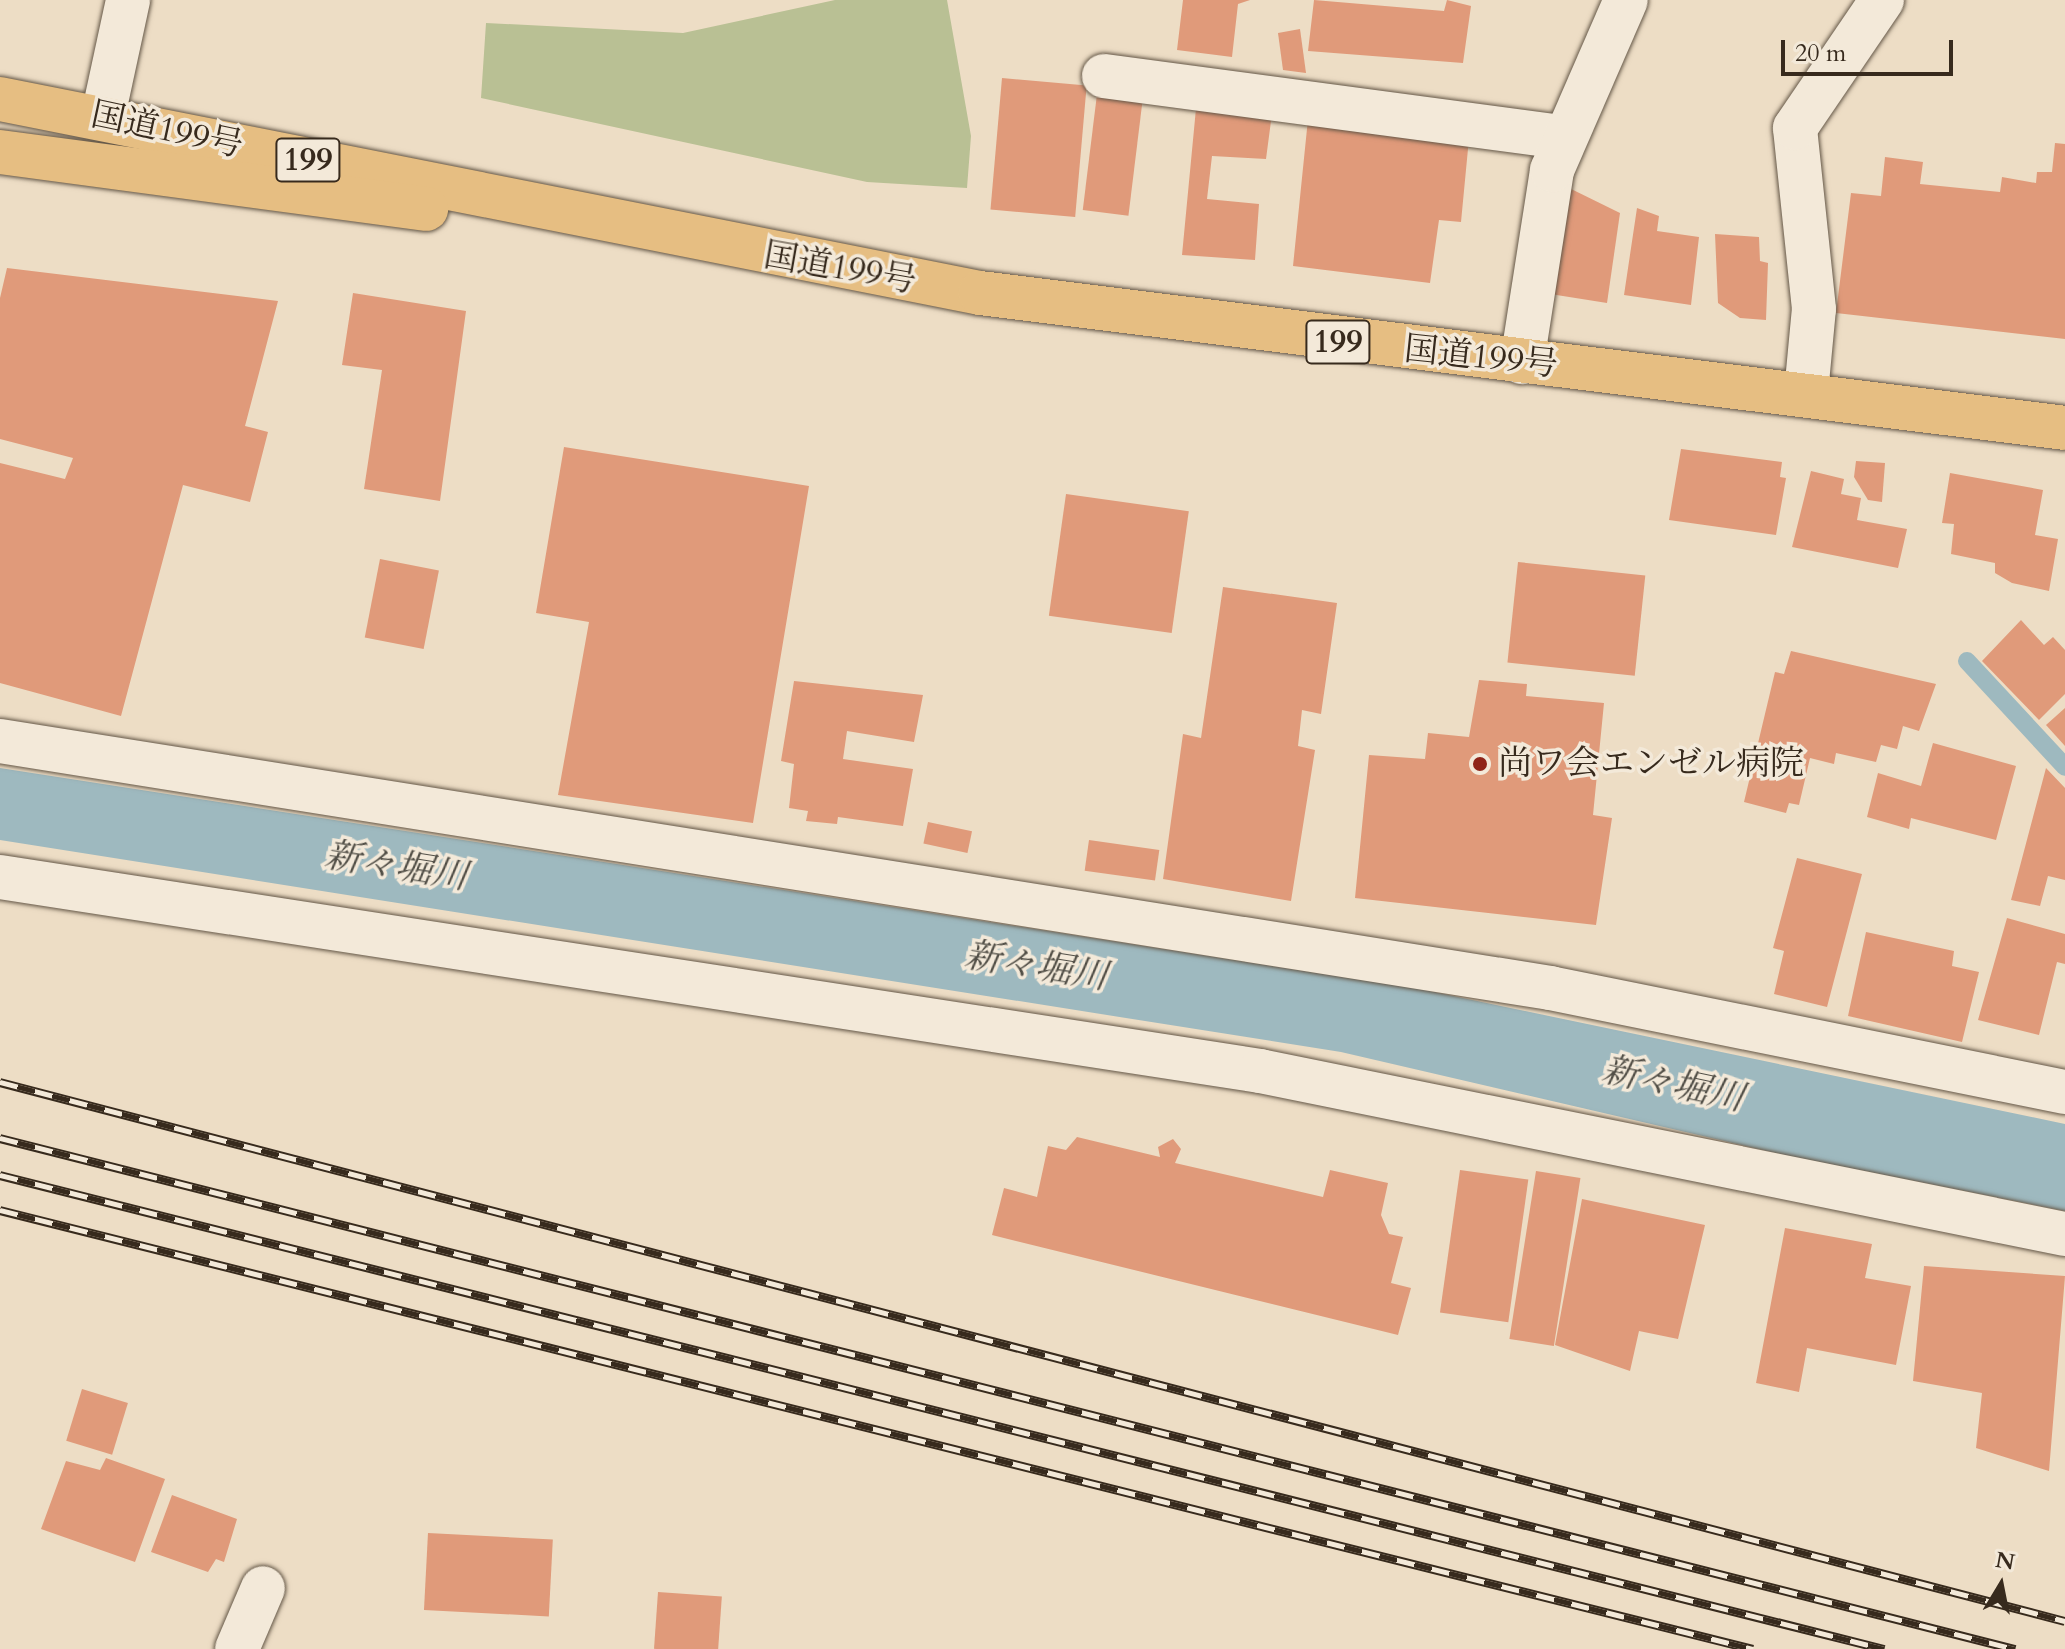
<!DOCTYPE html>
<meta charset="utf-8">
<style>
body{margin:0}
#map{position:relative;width:2065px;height:1649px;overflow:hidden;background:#edddc5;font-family:Cardo,"Noto Serif JP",serif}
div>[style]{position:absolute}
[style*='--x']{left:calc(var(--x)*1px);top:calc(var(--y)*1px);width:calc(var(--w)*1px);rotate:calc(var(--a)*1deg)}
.green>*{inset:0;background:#b9c094}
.water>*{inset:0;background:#9eb9bf}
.stream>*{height:18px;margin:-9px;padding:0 9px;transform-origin:9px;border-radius:9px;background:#9eb9bf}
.building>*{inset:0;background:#e09a7a;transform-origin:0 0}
.roads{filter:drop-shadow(0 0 2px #645747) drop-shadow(0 0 2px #645747)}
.minor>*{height:44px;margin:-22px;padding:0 22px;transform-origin:22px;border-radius:22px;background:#f3e9d9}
.highway>*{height:44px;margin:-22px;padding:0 22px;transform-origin:22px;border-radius:22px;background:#e6be82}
.rail>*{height:9px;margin-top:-4.5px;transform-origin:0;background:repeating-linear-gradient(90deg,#f3e9d9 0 18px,#372a1d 0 36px);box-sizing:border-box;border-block:2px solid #372a1d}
.dots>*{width:22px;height:22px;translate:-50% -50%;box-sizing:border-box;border:4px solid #f3e9d9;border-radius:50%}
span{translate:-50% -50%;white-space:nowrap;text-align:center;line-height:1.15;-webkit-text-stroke:7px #f3e9d9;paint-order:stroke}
.shield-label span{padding:2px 6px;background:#f3e9d9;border:2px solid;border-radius:6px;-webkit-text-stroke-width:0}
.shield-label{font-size:32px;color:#372a1d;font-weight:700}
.street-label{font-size:34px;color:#372a1d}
.poi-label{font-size:34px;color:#372a1d}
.left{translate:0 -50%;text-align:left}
.water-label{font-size:36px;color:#514e46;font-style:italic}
.north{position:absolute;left:1961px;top:1545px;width:80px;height:80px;-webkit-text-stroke:6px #f3e9d9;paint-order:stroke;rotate:10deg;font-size:22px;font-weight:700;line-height:32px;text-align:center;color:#372a1d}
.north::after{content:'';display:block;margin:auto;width:28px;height:36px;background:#372a1d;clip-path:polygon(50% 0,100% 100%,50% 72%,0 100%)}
.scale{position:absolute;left:1781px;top:40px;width:172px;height:36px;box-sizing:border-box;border:4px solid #372a1d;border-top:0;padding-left:10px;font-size:24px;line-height:28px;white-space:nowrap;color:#372a1d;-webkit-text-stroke:6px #f3e9d9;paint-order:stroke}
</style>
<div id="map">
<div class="green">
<div style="clip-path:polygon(835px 0,947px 0,971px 136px,967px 188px,867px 182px,481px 98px,486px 23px,683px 33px)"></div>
</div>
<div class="water">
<div style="clip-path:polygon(0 768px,1420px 989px,2065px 1124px,2065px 1211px,1784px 1155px,1341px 1052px,0 840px)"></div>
</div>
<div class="stream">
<div style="--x:1967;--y:661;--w:144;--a:47.2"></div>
</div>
<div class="building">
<div style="clip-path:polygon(1183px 0,1250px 0,1238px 4px,1232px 57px,1177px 50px)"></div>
<div style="clip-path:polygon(1314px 0,1444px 11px,1447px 0,1471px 6px,1463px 63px,1308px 51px)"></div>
<div style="clip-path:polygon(1300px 29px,1306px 73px,1283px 70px,1278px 33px)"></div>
<div style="left:1002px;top:78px;width:85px;height:132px;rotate:5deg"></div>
<div style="left:1098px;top:86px;width:46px;height:125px;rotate:7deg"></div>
<div style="clip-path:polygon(1197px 98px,1273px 106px,1266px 159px,1212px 156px,1207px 199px,1259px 204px,1255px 260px,1182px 255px)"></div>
<div style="clip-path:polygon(1308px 119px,1470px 128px,1461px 222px,1439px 220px,1430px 283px,1293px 266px)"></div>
<div style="clip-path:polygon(2055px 143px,2065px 144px,2065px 339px,1836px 313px,1851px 193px,1881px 196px,1885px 157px,1923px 162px,1920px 184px,2000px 192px,2002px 177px,2036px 183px,2037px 172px,2052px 172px)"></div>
<div style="clip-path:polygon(1561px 184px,1620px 213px,1607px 303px,1544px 293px)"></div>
<div style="clip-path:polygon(1637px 208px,1659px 216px,1657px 231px,1699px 237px,1691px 305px,1624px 295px)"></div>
<div style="clip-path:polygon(1715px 234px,1759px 237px,1760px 261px,1768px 263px,1766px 320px,1740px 318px,1718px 303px)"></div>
<div style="clip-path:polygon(7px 268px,278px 301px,245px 426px,268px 432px,250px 502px,183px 485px,121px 716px,0 683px,0 463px,65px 479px,73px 458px,0 439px,0 298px)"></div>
<div style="clip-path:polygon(353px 293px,466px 311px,440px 501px,364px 489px,382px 370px,342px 365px)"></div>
<div style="clip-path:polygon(564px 447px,809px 486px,753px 823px,558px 795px,589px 622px,536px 613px)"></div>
<div style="clip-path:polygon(1681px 449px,1782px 462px,1780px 477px,1786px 478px,1776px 535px,1669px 520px)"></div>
<div style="clip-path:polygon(1856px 461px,1885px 463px,1882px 502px,1868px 500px,1854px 477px)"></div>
<div style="clip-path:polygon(1811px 471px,1844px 479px,1841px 494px,1861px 498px,1857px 520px,1907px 529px,1898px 568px,1792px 547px)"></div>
<div style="clip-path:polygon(1950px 473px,2043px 490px,2035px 535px,2058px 539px,2049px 591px,2012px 583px,1995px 573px,1995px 563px,1951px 554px,1954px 524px,1942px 523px)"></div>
<div style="left:1066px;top:494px;width:124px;height:123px;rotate:8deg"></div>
<div style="left:380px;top:559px;width:60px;height:80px;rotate:11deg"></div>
<div style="left:1518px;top:562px;width:128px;height:101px;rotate:6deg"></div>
<div style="clip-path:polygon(1223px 587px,1337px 603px,1321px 714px,1302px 710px,1298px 746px,1315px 750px,1291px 901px,1163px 879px,1183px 734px,1201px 738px)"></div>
<div style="clip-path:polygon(2021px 620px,2044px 645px,2053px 637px,2065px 650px,2065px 694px,2039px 720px,1982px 661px)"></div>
<div style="clip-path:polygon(1791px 651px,1936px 684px,1919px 731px,1903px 726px,1897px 749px,1881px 745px,1876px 762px,1836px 753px,1834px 764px,1810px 758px,1799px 805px,1789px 803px,1786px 813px,1744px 802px,1775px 672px,1784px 674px)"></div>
<div style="clip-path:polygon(1479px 680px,1527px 684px,1526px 696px,1604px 703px,1593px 815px,1612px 818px,1596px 925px,1355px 898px,1369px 755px,1425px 759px,1428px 733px,1469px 737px)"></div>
<div style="clip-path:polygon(794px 681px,923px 695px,914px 742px,847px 731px,843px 759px,913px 769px,903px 826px,838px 817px,837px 824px,806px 821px,808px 811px,789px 808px,794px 764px,781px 761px)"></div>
<div style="clip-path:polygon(2065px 708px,2065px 746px,2046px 725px)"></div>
<div style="clip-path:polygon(1933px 743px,2016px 766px,1996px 840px,1911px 818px,1909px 829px,1867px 817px,1878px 773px,1921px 786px)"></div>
<div style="clip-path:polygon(2046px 768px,2065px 788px,2065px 880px,2048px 876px,2040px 906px,2011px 900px)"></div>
<div style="left:928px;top:822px;width:45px;height:22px;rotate:12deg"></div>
<div style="left:1089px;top:840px;width:71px;height:31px;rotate:8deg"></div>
<div style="clip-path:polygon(1797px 858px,1862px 874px,1827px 1007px,1774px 994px,1784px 951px,1773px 948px)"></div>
<div style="clip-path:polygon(2007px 918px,2065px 934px,2065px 964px,2057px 962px,2039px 1035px,1978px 1020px)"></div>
<div style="clip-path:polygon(1866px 932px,1954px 951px,1952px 966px,1979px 972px,1962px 1042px,1848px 1016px)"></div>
<div style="clip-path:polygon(1077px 1137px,1160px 1157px,1158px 1147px,1173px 1139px,1181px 1149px,1175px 1163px,1323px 1197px,1330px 1170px,1388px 1183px,1381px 1215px,1389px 1234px,1403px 1237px,1391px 1283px,1411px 1288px,1398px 1335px,992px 1235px,1004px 1188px,1037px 1197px,1048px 1146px,1066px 1150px)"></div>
<div style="left:1460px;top:1170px;width:69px;height:144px;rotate:8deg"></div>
<div style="left:1536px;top:1171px;width:45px;height:170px;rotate:9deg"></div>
<div style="clip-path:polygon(1582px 1199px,1705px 1225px,1678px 1339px,1639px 1331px,1630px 1371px,1555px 1345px)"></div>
<div style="clip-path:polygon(1785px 1228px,1872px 1244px,1865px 1278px,1911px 1286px,1896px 1365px,1807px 1348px,1799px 1392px,1756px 1383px)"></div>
<div style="clip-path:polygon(1924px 1266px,2065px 1276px,2049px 1471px,1976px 1448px,1982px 1393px,1913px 1381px)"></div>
<div style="left:82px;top:1389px;width:48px;height:54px;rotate:17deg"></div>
<div style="clip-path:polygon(106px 1458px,165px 1479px,135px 1562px,41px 1529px,66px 1461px,100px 1470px)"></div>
<div style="clip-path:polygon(172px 1495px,237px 1519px,224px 1562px,216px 1559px,208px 1572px,151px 1552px)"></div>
<div style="left:428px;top:1533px;width:125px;height:77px;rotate:3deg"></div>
<div style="left:658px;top:1592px;width:64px;height:57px;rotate:4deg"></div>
</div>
<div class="roads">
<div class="minor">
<div style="--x:1104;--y:76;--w:462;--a:7.6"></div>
<div style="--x:103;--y:116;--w:119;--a:-77.8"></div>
<div style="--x:1522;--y:362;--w:194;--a:-81.1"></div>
<div style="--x:1552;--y:170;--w:185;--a:-66.5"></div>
<div style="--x:1806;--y:393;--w:84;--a:-84.6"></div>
<div style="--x:1814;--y:309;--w:182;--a:-96"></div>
<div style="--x:1795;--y:128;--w:155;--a:-55.8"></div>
<div style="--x:0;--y:741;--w:1570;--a:9.05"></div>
<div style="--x:1550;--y:988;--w:525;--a:11.42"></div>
<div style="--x:0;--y:877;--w:1275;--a:8.75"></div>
<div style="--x:1260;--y:1071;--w:821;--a:11.45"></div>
<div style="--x:237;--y:1649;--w:66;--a:-66.9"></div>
</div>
<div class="highway">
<div style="--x:0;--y:99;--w:999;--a:11.2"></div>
<div style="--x:980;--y:293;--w:1093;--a:7.09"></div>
<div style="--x:0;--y:152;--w:430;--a:7.6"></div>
</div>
</div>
<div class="rail">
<div style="--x:0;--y:1082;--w:2134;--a:14.63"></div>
<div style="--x:0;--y:1138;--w:2079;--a:14.23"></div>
<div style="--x:0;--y:1175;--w:1943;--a:14.12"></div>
<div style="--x:0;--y:1210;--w:1807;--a:14.06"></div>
</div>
<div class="dots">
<div style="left:1480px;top:764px;background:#8f2418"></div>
</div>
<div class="shield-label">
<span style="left:308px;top:160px">199</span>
<span style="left:1338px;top:342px">199</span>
</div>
<div class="street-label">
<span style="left:167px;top:130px;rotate:12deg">国道199号</span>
<span style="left:840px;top:268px;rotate:10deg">国道199号</span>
<span style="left:1481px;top:357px;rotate:6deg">国道199号</span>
</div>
<div class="poi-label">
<span class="left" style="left:1498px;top:764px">尚ワ会エンゼル病院</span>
</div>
<div class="water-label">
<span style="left:396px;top:866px;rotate:9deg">新々堀川</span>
<span style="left:1036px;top:966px;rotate:9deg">新々堀川</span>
<span style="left:1673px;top:1084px;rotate:12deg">新々堀川</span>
</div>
<div class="north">N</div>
<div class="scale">20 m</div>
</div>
